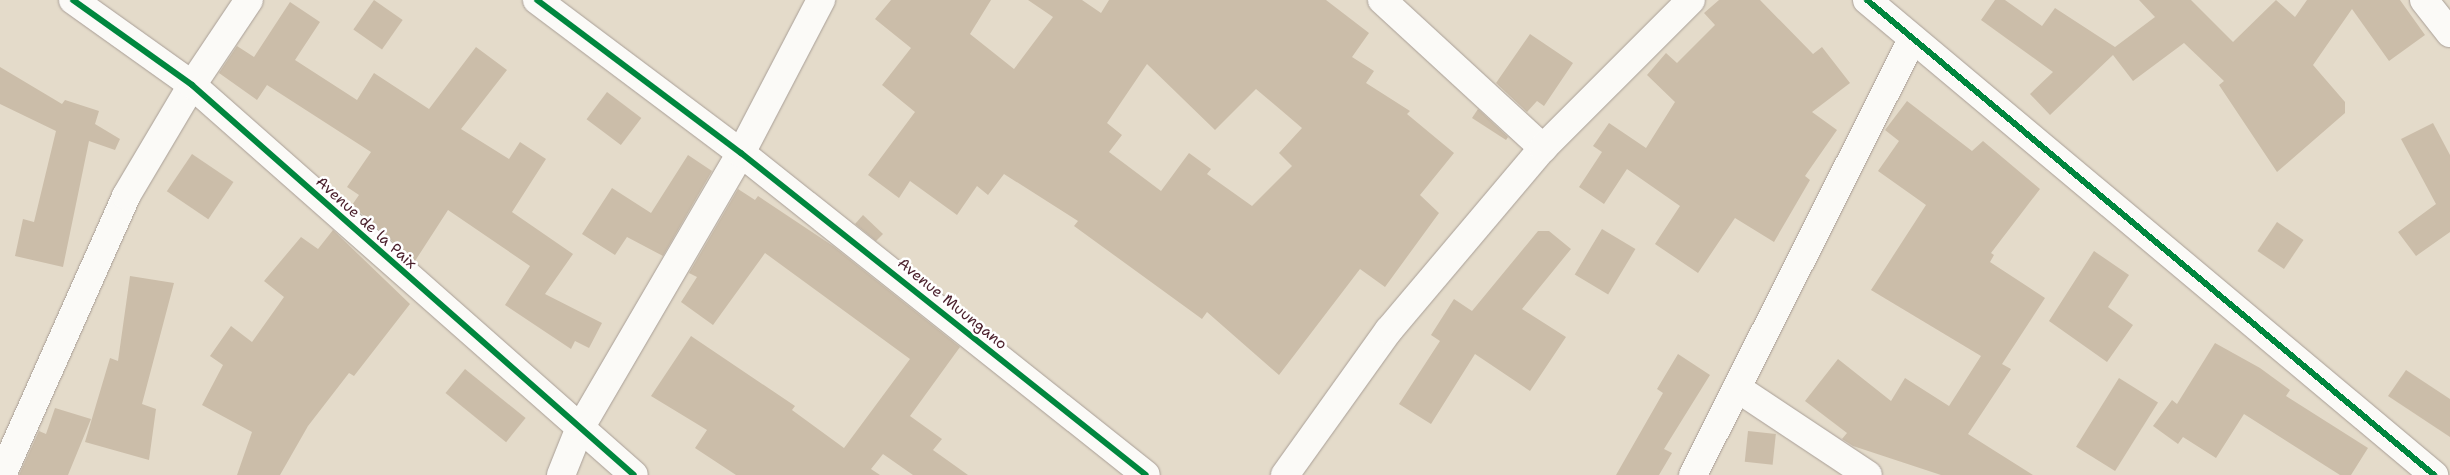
<!DOCTYPE html>
<style>
body{margin:0}
#map{position:relative;width:2450px;height:475px;overflow:hidden;background:#e4dbca;font-family:"Shantell Sans",sans-serif}
div>[style]{position:absolute}
[style*='--x']{left:calc(var(--x)*1px);top:calc(var(--y)*1px);width:calc(var(--w)*1px);rotate:calc(var(--a)*1deg)}
.building>*{inset:0;background:#cbbda9;transform-origin:0 0}
.roads{filter:drop-shadow(0 0 1px #a89e96) drop-shadow(0 0 1px #a89e96)}
.street>*{height:28px;margin:-14px;padding:0 14px;transform-origin:14px;border-radius:14px;background:#fbfaf7}
.cycleway>*{height:6px;margin:-3px;padding:0 3px;transform-origin:3px;border-radius:3px;background:#00873e}
span{translate:-50% -50%;white-space:nowrap;text-align:center;line-height:1.15;-webkit-text-stroke:5px #fff;paint-order:stroke}
.street-label{font-size:15px;color:#4a1f2b}
</style>
<div id="map">
<div class="building">
<div style="left:374px;top:0;width:35px;height:36px;rotate:35deg"></div>
<div style="clip-path:polygon(evenodd,891px 0,991px 0,970px 34px,1014px 69px,1053px 17px,1028px 0,1082px 0,1101px 13px,1109px 0,1326px 0,1369px 33px,1352px 57px,1374px 71px,1366px 83px,1410px 111px,1407px 114px,1454px 153px,1420px 195px,1439px 213px,1385px 287px,1360px 269px,1279px 375px,1207px 312px,1202px 319px,1074px 226px,1078px 221px,1004px 174px,988px 195px,977px 186px,957px 215px,910px 181px,899px 198px,868px 175px,915px 112px,882px 85px,911px 48px,875px 19px,891px 0,1147px 64px,1215px 130px,1256px 89px,1302px 128px,1279px 153px,1292px 166px,1252px 206px,1207px 174px,1211px 169px,1189px 153px,1161px 191px,1109px 152px,1122px 135px,1107px 123px,1147px 64px)"></div>
<div style="clip-path:polygon(1719px 0,1760px 0,1813px 54px,1822px 47px,1850px 83px,1812px 112px,1837px 130px,1805px 176px,1810px 180px,1774px 242px,1735px 218px,1698px 273px,1655px 244px,1680px 206px,1627px 169px,1604px 204px,1579px 187px,1602px 152px,1593px 146px,1609px 123px,1646px 148px,1675px 102px,1647px 75px,1666px 53px,1677px 63px,1715px 25px,1704px 13px)"></div>
<div style="clip-path:polygon(1995px 0,2005px 0,2042px 26px,2055px 8px,2115px 47px,2155px 17px,2139px 0,2191px 0,2233px 42px,2276px 0,2295px 17px,2307px 0,2400px 0,2425px 35px,2389px 61px,2352px 9px,2313px 65px,2345px 102px,2345px 113px,2277px 172px,2219px 85px,2224px 81px,2184px 43px,2133px 81px,2113px 55px,2050px 115px,2030px 94px,2053px 72px,1981px 20px)"></div>
<div style="clip-path:polygon(290px 2px,320px 22px,295px 60px,357px 100px,374px 73px,429px 109px,476px 47px,507px 70px,461px 129px,509px 159px,520px 142px,546px 159px,512px 212px,573px 254px,545px 294px,602px 323px,589px 348px,575px 341px,571px 349px,505px 305px,530px 266px,448px 210px,415px 261px,352px 205px,359px 195px,347px 187px,371px 152px,267px 85px,257px 100px,219px 73px,237px 46px,254px 57px)"></div>
<div style="clip-path:polygon(1530px 34px,1573px 63px,1544px 106px,1537px 101px,1527px 112px,1496px 83px)"></div>
<div style="clip-path:polygon(0 67px,62px 104px,65px 100px,99px 111px,95px 124px,120px 139px,115px 150px,89px 141px,63px 267px,15px 256px,23px 219px,34px 222px,56px 131px,0 104px)"></div>
<div style="left:607px;top:92px;width:43px;height:34px;rotate:37deg"></div>
<div style="clip-path:polygon(1907px 101px,1972px 151px,1983px 141px,2040px 189px,1991px 253px,1994px 255px,1990px 262px,2045px 298px,2002px 364px,2011px 369px,1968px 434px,2033px 475px,1941px 475px,1853px 446px,1842px 439px,1847px 433px,1805px 401px,1838px 359px,1891px 401px,1905px 378px,1949px 406px,1981px 356px,1871px 290px,1926px 205px,1878px 171px,1899px 141px,1885px 130px)"></div>
<div style="clip-path:polygon(1478px 109px,1508px 137px,1506px 140px,1472px 118px)"></div>
<div style="clip-path:polygon(2433px 123px,2450px 155px,2450px 232px,2416px 256px,2398px 232px,2436px 204px,2401px 139px)"></div>
<div style="left:192px;top:154px;width:50px;height:45px;rotate:34deg"></div>
<div style="clip-path:polygon(688px 155px,712px 171px,663px 256px,627px 237px,615px 255px,582px 234px,612px 188px,651px 213px)"></div>
<div style="clip-path:polygon(738px 189px,755px 200px,758px 196px,833px 246px,960px 347px,910px 416px,942px 439px,933px 450px,968px 475px,913px 475px,883px 454px,871px 469px,880px 475px,736px 475px,695px 448px,707px 430px,651px 396px,691px 336px,795px 406px,792px 410px,844px 448px,910px 359px,765px 253px,713px 325px,681px 302px,697px 277px,689px 273px)"></div>
<div style="clip-path:polygon(863px 215px,883px 234px,876px 241px,855px 224px)"></div>
<div style="left:2277px;top:222px;width:32px;height:35px;rotate:34deg"></div>
<div style="left:1602px;top:229px;width:39px;height:53px;rotate:31deg"></div>
<div style="clip-path:polygon(333px 230px,410px 304px,354px 376px,349px 373px,308px 426px,280px 475px,237px 475px,252px 432px,202px 405px,223px 365px,210px 356px,231px 326px,252px 342px,284px 297px,264px 281px,301px 237px,318px 249px)"></div>
<div style="clip-path:polygon(1538px 231px,1549px 231px,1571px 249px,1522px 309px,1566px 337px,1530px 391px,1475px 354px,1431px 424px,1399px 404px,1440px 341px,1431px 335px,1454px 299px,1472px 311px)"></div>
<div style="clip-path:polygon(2094px 251px,2129px 275px,2108px 307px,2133px 325px,2107px 362px,2049px 321px)"></div>
<div style="clip-path:polygon(130px 276px,174px 283px,142px 404px,156px 409px,149px 460px,85px 442px,110px 358px,118px 361px)"></div>
<div style="clip-path:polygon(2215px 343px,2260px 368px,2290px 390px,2286px 396px,2368px 448px,2351px 475px,2340px 475px,2244px 414px,2216px 458px,2183px 437px,2178px 444px,2153px 426px,2172px 400px,2177px 404px)"></div>
<div style="clip-path:polygon(1678px 354px,1710px 375px,1664px 449px,1672px 453px,1659px 475px,1616px 475px,1663px 393px,1657px 389px)"></div>
<div style="left:465px;top:369px;width:78px;height:31px;rotate:39deg"></div>
<div style="clip-path:polygon(2406px 370px,2450px 399px,2450px 437px,2388px 396px)"></div>
<div style="left:2119px;top:378px;width:46px;height:81px;rotate:32deg"></div>
<div style="clip-path:polygon(55px 408px,91px 419px,68px 475px,19px 475px,39px 431px,46px 434px)"></div>
<div style="left:1748px;top:431px;width:28px;height:31px;rotate:6deg"></div>
</div>
<div class="roads">
<div class="street">
<div style="--x:73;--y:0;--w:146;--a:35.5"></div>
<div style="--x:192;--y:85;--w:589;--a:41.42"></div>
<div style="--x:537;--y:0;--w:255;--a:36.9"></div>
<div style="--x:741;--y:153;--w:517;--a:38.49"></div>
<div style="--x:1382;--y:0;--w:219;--a:42.6"></div>
<div style="--x:1867;--y:0;--w:740;--a:39.95"></div>
<div style="--x:2424;--y:0;--w:42;--a:51.8"></div>
<div style="--x:1737;--y:388;--w:157;--a:33.6"></div>
<div style="--x:2;--y:475;--w:305;--a:-66"></div>
<div style="--x:126;--y:196;--w:129;--a:-59.3"></div>
<div style="--x:192;--y:85;--w:102;--a:-56.2"></div>
<div style="--x:561;--y:475;--w:48;--a:-68.2"></div>
<div style="--x:579;--y:430;--w:321;--a:-59.7"></div>
<div style="--x:741;--y:153;--w:173;--a:-62.4"></div>
<div style="--x:1285;--y:475;--w:178;--a:-54.4"></div>
<div style="--x:1389;--y:330;--w:238;--a:-49.8"></div>
<div style="--x:1543;--y:148;--w:209;--a:-45"></div>
<div style="--x:1693;--y:475;--w:486;--a:-63.3"></div>
</div>
</div>
<div class="cycleway">
<div style="--x:73;--y:0;--w:146;--a:35.5"></div>
<div style="--x:192;--y:85;--w:589;--a:41.42"></div>
<div style="--x:537;--y:0;--w:255;--a:36.9"></div>
<div style="--x:741;--y:153;--w:517;--a:38.49"></div>
<div style="--x:1867;--y:0;--w:740;--a:39.95"></div>
</div>
<div class="street-label">
<span style="left:366px;top:223px;rotate:42deg">Avenue de la Paix</span>
<span style="left:952px;top:304px;rotate:39deg">Avenue Muungano</span>
</div>
</div>
